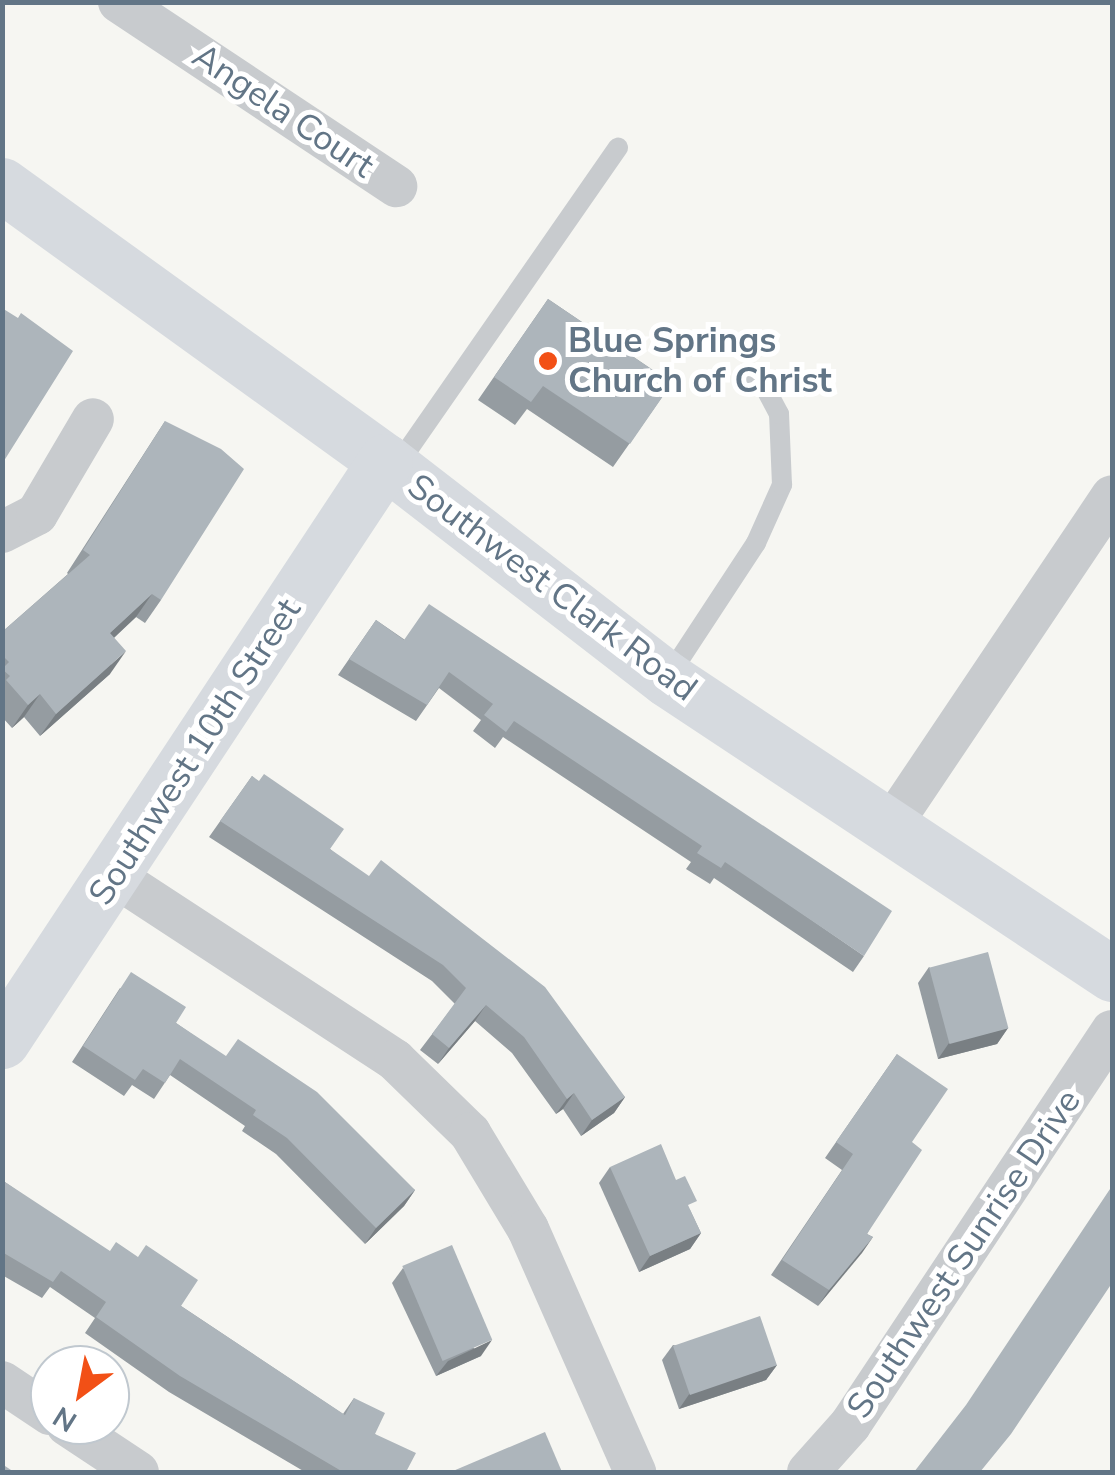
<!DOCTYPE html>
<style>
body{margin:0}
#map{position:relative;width:1115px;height:1475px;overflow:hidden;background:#f6f6f2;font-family:"Nunito Sans",sans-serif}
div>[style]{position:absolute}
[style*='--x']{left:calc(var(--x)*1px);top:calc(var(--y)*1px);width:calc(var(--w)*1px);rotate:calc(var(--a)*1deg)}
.lane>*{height:20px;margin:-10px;padding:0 10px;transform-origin:10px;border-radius:10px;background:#c8cbce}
.street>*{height:42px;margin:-21px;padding:0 21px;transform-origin:21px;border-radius:21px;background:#c8cbce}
.secondary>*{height:55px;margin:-27.5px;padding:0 27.5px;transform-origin:27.5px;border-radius:27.5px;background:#d6dadf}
.wall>*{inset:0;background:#959ca1}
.shaded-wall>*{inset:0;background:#797f83}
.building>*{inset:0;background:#adb5bb;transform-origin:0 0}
.dots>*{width:28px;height:28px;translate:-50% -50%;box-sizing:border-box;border:5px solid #fff;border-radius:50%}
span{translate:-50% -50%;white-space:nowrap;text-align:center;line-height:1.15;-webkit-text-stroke:10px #fff;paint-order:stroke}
.street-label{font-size:35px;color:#627586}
.poi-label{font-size:35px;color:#627586;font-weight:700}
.left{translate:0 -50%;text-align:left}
.frame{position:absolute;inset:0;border:5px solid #627586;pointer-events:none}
.north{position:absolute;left:30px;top:1345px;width:100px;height:100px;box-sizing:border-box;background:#fff;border:2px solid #c0c8cf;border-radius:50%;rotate:212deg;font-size:28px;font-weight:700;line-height:40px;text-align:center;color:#627586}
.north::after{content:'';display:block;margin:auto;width:35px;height:45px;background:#f25016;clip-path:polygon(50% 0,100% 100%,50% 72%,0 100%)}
</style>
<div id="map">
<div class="lane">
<div style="--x:396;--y:467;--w:389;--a:-55.2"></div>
<div style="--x:668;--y:677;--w:160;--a:-56.7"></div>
<div style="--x:756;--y:543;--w:64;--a:-65.9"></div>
<div style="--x:782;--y:485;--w:71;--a:-92.4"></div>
<div style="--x:779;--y:414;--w:30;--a:-118"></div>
<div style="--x:765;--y:388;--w:25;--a:-143"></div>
</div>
<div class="street">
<div style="--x:119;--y:2;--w:333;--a:33.6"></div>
<div style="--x:2;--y:532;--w:39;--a:-27"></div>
<div style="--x:37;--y:514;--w:110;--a:-59.5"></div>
<div style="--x:891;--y:825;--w:396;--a:-56.1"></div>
<div style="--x:114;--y:876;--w:336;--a:33.2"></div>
<div style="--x:395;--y:1060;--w:105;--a:44.2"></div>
<div style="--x:470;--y:1133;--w:112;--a:58.9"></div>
<div style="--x:528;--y:1229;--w:266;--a:66.2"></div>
<div style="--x:2;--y:1382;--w:58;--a:33.7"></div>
<div style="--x:67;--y:1425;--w:85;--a:33.5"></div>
<div style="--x:808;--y:1472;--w:63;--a:-48.2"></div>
<div style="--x:850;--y:1425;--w:473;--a:-56.4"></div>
</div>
<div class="secondary">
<div style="--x:2;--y:185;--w:472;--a:35.8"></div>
<div style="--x:385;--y:461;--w:356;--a:37.7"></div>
<div style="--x:667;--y:679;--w:534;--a:33.54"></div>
<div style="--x:2;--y:1041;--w:695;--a:-56.56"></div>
</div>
<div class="wall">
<div style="clip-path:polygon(548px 299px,672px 383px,613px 467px,527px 409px,515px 425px,478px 400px)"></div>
<div style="clip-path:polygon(165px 421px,161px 600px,145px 623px,136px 617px,114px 638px,110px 674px,40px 736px,24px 717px,12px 728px,2px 717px,2px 632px,68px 574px,67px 573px)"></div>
<div style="clip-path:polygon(376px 620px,864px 956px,853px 972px,714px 878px,710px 884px,686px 869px,691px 862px,503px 737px,495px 748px,473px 731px,481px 720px,439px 688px,416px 721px,338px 675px)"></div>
<div style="clip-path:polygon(252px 776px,330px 849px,625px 1097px,614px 1113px,581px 1136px,563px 1109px,556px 1114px,512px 1053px,475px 1021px,438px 1064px,420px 1050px,455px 1004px,432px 981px,209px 837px)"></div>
<div style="clip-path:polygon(929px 967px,1008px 1028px,997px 1044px,938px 1059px,918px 983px)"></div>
<div style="clip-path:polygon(120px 988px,176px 1023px,415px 1190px,404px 1206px,365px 1244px,276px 1154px,242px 1131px,245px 1126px,170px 1075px,154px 1099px,132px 1085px,124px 1096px,72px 1062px)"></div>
<div style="clip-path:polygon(897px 1054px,912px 1142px,867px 1234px,873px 1237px,818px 1306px,771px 1275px,842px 1170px,825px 1158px)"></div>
<div style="clip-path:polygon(610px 1167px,690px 1210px,701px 1233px,690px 1249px,639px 1272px,599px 1183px)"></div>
<div style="clip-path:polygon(2px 1180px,181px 1306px,343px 1414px,354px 1398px,375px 1434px,406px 1472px,305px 1472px,169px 1392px,85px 1333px,95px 1318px,50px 1287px,42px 1298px,2px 1275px)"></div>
<div style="clip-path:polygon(403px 1268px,481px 1356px,436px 1376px,392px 1283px)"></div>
<div style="clip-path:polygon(673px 1345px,777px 1365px,766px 1380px,679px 1409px,662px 1360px)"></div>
</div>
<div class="shaded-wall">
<div style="clip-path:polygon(152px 594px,136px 617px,94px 656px,110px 633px)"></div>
<div style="clip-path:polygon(126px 651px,110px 674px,40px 736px,56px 714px)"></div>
<div style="clip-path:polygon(40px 694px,24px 717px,12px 728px,28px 705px)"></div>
<div style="clip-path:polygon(486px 1005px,475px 1021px,438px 1064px,449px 1048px)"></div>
<div style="clip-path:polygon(1008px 1028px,997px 1044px,938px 1059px,949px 1043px)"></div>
<div style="clip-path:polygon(574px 1093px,563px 1109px,556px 1114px,567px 1099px)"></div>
<div style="clip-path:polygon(625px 1097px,614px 1113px,581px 1136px,592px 1120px)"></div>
<div style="clip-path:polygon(415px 1190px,404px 1206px,365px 1244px,376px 1228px)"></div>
<div style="clip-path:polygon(701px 1233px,690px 1249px,639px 1272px,650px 1256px)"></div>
<div style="clip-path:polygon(873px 1237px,862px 1253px,818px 1306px,829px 1290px)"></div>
<div style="clip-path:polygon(492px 1340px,481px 1356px,436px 1376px,448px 1361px)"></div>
<div style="clip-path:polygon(777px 1365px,766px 1380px,679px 1409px,690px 1393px)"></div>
</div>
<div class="building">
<div style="clip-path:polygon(548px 299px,672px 383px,630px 444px,543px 386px,531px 402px,494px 377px)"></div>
<div style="clip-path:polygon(2px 308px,18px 318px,21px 313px,73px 351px,2px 464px)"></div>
<div style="clip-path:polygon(165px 421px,221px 449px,244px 469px,161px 600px,152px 594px,110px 633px,126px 651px,56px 714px,40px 694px,28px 705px,6px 680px,10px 676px,2px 669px,9px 662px,2px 655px,2px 632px,90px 555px,83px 550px)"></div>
<div style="clip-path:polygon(429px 604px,892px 911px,864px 956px,725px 862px,721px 868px,697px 853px,702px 846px,514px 721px,506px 732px,484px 715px,493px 704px,449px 672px,427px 705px,349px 659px,376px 620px,404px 640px)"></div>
<div style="clip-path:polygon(264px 774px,344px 829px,330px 849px,369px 876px,381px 860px,545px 987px,625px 1097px,592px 1120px,574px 1093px,567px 1099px,524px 1037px,486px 1005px,449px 1048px,432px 1034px,466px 988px,443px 965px,220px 821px,252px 776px,259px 781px)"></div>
<div style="left:988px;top:952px;width:79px;height:61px;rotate:75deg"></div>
<div style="clip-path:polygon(131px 972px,186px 1007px,176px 1023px,226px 1056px,238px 1039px,317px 1092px,415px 1190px,376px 1228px,287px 1138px,253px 1115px,256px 1110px,180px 1059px,165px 1083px,143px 1069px,135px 1080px,83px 1046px)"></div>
<div style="clip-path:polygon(897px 1054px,948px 1089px,912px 1142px,922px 1150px,867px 1234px,873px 1237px,829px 1290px,782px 1260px,853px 1154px,836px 1142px)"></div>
<div style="clip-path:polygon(661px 1144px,676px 1180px,685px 1176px,697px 1201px,688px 1205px,701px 1233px,650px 1256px,610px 1167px)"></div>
<div style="clip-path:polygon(2px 1180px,110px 1251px,116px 1242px,138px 1257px,146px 1245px,198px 1280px,181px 1306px,345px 1415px,354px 1398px,385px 1413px,375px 1434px,416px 1453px,406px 1472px,343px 1472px,180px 1376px,96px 1317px,106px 1302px,61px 1271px,53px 1282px,2px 1252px)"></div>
<div style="clip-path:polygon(1112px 1186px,1112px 1283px,1011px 1434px,980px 1472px,914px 1472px,966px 1405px)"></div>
<div style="left:452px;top:1245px;width:103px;height:54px;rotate:67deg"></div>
<div style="left:760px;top:1316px;width:52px;height:92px;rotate:71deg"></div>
<div style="clip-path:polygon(545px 1432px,562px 1472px,453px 1471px)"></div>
<div style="clip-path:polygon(2px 1464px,14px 1472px,2px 1472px)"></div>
</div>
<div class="dots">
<div style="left:548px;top:361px;background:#f25016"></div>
</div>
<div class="street-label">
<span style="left:283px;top:111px;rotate:34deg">Angela Court</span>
<span style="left:552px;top:588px;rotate:37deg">Southwest Clark Road</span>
<span style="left:195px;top:752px;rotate:-57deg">Southwest 10th Street</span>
<span style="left:964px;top:1254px;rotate:-56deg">Southwest Sunrise Drive</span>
</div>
<div class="poi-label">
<span class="left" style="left:568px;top:361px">Blue Springs<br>Church of Christ</span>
</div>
<div class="frame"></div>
<div class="north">N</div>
</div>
